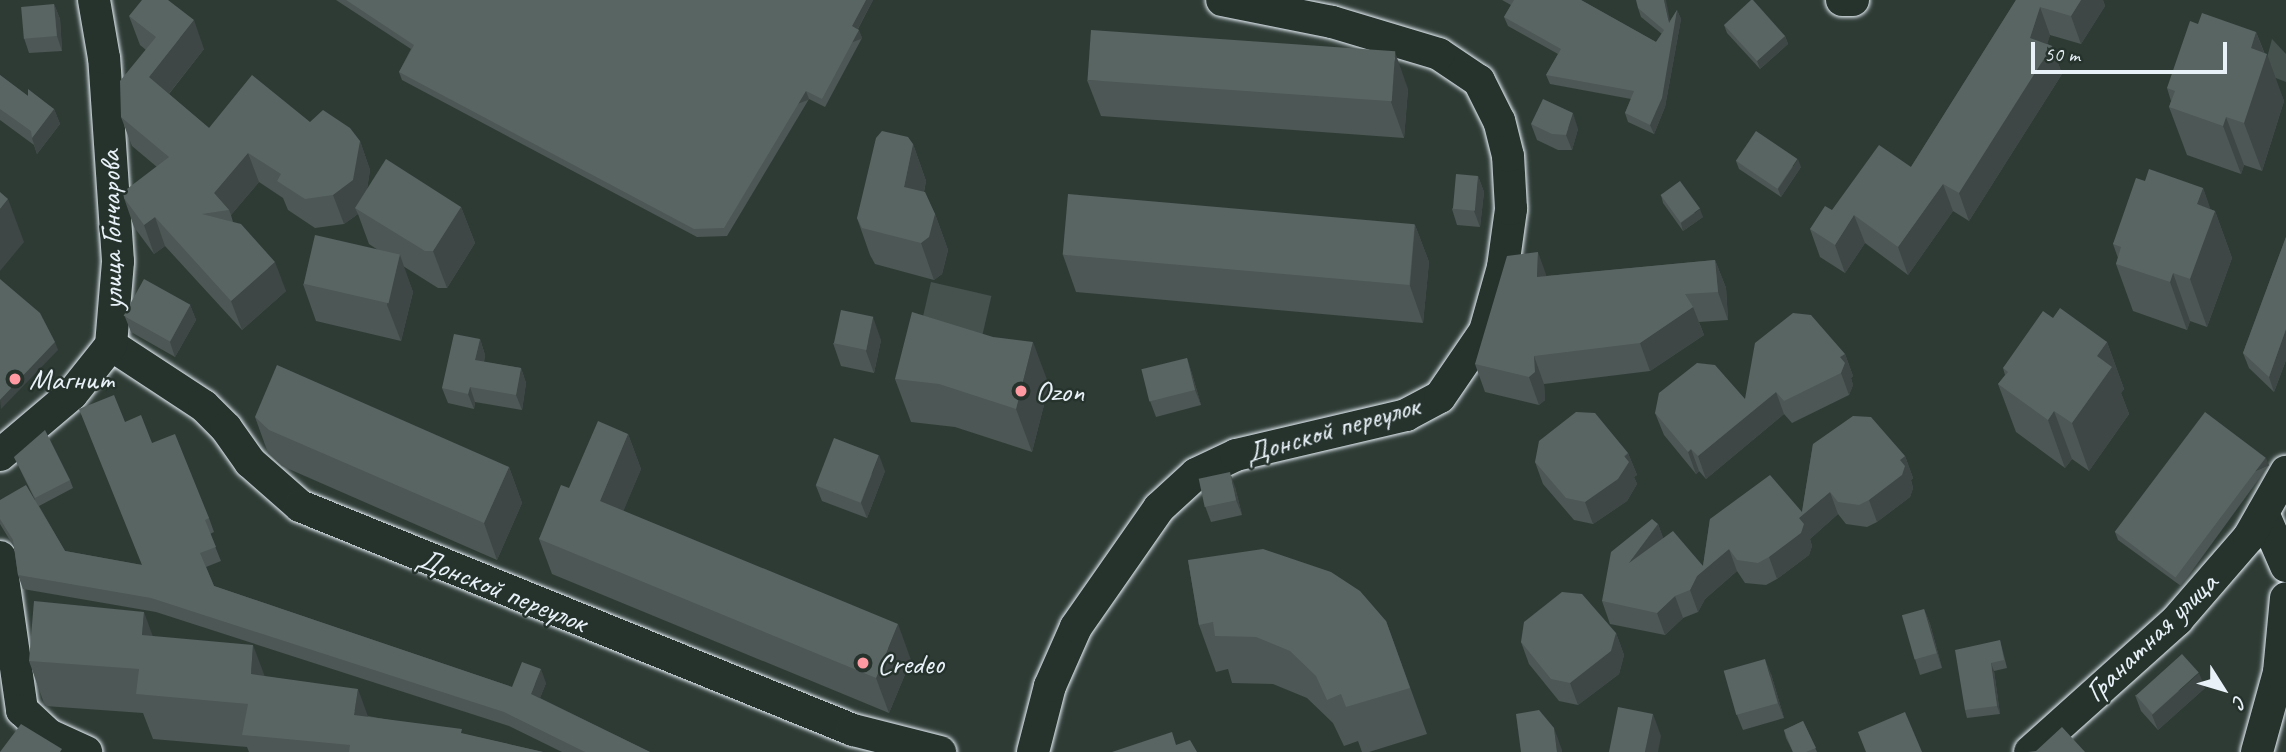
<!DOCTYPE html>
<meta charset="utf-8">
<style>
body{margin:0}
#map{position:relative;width:2286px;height:752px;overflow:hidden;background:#2e3b35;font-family:Caveat,sans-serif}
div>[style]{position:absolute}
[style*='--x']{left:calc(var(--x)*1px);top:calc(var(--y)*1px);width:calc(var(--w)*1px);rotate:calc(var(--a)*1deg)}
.green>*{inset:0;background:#45524e;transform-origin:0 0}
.roads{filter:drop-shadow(0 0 2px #e8f1f8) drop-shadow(0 0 2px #e8f1f8)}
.minor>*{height:32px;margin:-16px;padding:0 16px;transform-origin:16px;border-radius:16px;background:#26332d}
.wall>*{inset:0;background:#4d5755}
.shaded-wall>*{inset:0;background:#3e4745;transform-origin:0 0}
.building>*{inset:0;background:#596563;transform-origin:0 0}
.dots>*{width:19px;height:19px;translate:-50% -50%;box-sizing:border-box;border:4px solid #26332d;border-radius:50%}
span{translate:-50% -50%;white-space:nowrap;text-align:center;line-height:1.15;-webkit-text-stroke:5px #26332d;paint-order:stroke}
.street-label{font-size:30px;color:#e8f1f8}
.poi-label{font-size:30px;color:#e8f1f8}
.left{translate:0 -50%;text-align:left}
.north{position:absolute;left:2188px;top:654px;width:70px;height:70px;-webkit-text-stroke:5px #26332d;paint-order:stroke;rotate:127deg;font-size:19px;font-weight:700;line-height:28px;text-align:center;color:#e8f1f8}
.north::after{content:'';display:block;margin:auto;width:24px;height:32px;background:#e8f1f8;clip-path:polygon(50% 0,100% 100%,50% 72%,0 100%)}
.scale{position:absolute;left:2031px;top:42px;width:196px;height:32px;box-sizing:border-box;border:4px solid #e8f1f8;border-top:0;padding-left:9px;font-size:21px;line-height:24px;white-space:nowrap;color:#e8f1f8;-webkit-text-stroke:5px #26332d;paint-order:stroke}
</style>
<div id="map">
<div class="green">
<div style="clip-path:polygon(2272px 39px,2286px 54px,2286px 82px,2263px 73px)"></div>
<div style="left:931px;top:282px;width:62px;height:44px;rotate:13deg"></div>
</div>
<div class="roads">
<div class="minor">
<div style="--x:1842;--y:0;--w:11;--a:0"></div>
<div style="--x:111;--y:345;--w:111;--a:33.3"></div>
<div style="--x:204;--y:406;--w:31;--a:45"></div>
<div style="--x:226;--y:428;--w:42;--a:54.8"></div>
<div style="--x:250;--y:462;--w:67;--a:41.3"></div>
<div style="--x:300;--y:506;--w:597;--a:22.05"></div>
<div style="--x:853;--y:730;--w:90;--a:14.2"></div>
<div style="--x:0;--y:455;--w:94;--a:-40.3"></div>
<div style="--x:72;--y:394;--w:63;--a:-51.5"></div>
<div style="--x:111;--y:345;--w:84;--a:-85.2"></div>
<div style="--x:118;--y:261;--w:203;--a:-93.9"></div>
<div style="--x:104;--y:58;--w:59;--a:-99.8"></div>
<div style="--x:2263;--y:513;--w:58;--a:66.5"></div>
<div style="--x:0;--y:557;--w:155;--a:81.8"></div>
<div style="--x:22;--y:710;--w:37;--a:43"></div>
<div style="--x:49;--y:735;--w:41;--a:24.7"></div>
<div style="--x:1033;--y:752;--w:68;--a:-75.6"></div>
<div style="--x:1050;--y:686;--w:64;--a:-66.2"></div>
<div style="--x:1076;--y:627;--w:145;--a:-55.1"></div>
<div style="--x:1159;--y:508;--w:50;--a:-42.6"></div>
<div style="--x:1196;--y:474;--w:44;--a:-25.4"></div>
<div style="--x:1236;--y:455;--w:175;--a:-13.2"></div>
<div style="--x:1406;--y:415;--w:38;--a:-28"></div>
<div style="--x:1440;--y:397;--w:80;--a:-55.7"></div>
<div style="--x:1485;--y:331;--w:66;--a:-74.3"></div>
<div style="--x:1503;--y:267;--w:59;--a:-82.1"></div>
<div style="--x:1511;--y:209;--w:53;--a:-93.2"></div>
<div style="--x:1508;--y:156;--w:36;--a:-104"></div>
<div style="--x:1499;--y:121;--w:45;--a:-116.6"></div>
<div style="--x:1479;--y:81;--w:48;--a:-146"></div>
<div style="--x:1439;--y:54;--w:112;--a:-163.3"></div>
<div style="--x:1332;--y:22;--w:112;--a:-168.7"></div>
<div style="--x:2030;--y:752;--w:198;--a:-41.9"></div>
<div style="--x:2177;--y:620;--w:110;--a:-49.1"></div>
<div style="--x:2249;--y:537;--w:75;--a:-60.4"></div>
<div style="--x:2257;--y:752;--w:83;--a:-74.6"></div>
<div style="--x:2279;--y:672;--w:74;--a:-84.6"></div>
</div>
</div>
<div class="wall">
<div style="clip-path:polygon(336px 0,873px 0,858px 29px,862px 38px,825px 107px,809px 99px,727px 236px,697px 237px,402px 80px,399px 72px,411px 49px)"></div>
<div style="clip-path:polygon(1502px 0,1581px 0,1656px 42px,1662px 34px,1641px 17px,1638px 8px,1670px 21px,1677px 10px,1681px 19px,1665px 107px,1654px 134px,1628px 122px,1625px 113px,1631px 99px,1550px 84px,1546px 75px,1558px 54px,1508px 26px,1504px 17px,1511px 5px)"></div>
<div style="clip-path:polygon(2016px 0,2103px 0,2105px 6px,2081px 44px,2050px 35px,2047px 44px,2052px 46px,2062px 74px,1969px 221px,1953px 211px,1908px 275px,1865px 243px,1845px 273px,1820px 257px,1810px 229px,1832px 210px,1911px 167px)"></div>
<div style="clip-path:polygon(54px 4px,60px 19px,62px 51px,29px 53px,24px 38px)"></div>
<div style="clip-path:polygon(129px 16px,204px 49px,169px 94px,209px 128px,310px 122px,360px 141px,370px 170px,367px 189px,461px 207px,475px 243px,447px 288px,438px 288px,403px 266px,413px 292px,401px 341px,316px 321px,303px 284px,378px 250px,369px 244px,358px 214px,344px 224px,315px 228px,288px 210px,283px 198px,259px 182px,231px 215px,233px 222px,286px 291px,242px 330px,165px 246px,154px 254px,134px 227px,124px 198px,157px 167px,132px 146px,121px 117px,146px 50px,140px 45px)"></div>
<div style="clip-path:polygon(1724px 25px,1785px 36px,1788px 44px,1760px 69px,1727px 33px)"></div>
<div style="clip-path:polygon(2256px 32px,2284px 101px,2262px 171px,2244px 165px,2241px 174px,2187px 155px,2169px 107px,2171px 101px,2167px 88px)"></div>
<div style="clip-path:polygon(0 75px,28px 96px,54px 109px,60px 124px,37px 154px,34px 145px,0 120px)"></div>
<div style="clip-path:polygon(1087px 80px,1408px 89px,1404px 138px,1101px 116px)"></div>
<div style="clip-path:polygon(1531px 124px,1578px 129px,1572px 150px,1558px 150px,1537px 140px)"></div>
<div style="clip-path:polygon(913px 144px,926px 181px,924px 192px,935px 214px,948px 250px,942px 274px,934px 280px,875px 264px,870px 255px,857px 218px)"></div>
<div style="clip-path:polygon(1736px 161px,1801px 167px,1781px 197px,1739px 169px)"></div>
<div style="clip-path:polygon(1478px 176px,1484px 192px,1480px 227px,1457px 225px,1452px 209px)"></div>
<div style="clip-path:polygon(2145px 181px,2203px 188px,2210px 209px,2215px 211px,2232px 258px,2207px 327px,2190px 321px,2187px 330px,2133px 311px,2116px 264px,2118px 258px,2113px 244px)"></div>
<div style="clip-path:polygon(1661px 195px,1703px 217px,1683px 231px,1663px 203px)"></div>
<div style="clip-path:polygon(1415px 225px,1429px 262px,1423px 323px,1076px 292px,1063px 255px)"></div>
<div style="clip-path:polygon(2286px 237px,2286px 360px,2274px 392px,2249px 368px,2243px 353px)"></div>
<div style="clip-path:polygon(1715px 260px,1726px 288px,1728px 320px,1699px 322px,1704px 335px,1650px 371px,1544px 384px,1545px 400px,1539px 405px,1485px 392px,1475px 364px,1546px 276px)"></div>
<div style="clip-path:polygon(190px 305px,196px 320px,175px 357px,131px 332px,125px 317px)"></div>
<div style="clip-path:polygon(2053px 318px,2107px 342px,2124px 389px,2121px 393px,2129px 414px,2089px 471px,2072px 459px,2065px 468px,2016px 432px,1998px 384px,2005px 375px,2003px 368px)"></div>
<div style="clip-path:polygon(480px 339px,485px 355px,484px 362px,521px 368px,526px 383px,522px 410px,475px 402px,474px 409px,448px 403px,442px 388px)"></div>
<div style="clip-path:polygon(881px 340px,874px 373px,841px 366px,833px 343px)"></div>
<div style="clip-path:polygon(1845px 354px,1853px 376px,1851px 378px,1853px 385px,1849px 395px,1792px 423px,1784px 414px,1706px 479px,1699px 471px,1696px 474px,1664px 435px,1655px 413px,1745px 399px)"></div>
<div style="clip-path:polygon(1187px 358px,1192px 374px,1201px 405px,1156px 417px,1150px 401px)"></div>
<div style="clip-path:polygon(895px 379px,1049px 385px,1032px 452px,955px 427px,911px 422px)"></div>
<div style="clip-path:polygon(255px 417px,509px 467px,522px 503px,497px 560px,282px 466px,268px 453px)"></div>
<div style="clip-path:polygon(125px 422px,152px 443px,209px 518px,214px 532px,210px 534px,221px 561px,206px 567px,214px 586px,512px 687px,546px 683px,540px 698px,650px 752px,562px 752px,509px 726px,156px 612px,23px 589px,18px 575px,14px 547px,0 524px,0 500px,35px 500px,14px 457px,70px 480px,73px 488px,39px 506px,65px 551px,142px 565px)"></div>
<div style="clip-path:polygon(628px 434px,641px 469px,623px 511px,911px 660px,889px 713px,552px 574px,539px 539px,569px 488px)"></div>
<div style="clip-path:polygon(1813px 444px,1905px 456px,1913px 478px,1911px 480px,1913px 488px,1910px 497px,1877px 522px,1867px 527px,1846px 524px,1838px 514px,1810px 539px,1812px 546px,1809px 555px,1777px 579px,1766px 585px,1745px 583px,1737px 571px,1705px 599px,1698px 612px,1683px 618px,1665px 635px,1610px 624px,1602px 601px,1658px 524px,1663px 538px,1703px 566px,1710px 519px,1802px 512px)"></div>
<div style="clip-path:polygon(1628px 453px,1637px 475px,1634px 477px,1637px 484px,1627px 501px,1593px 524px,1574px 520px,1543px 484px,1535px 462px)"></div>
<div style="clip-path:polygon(2269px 465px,2181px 586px,2118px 540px,2115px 532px)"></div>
<div style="clip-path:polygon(885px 471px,867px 518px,822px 501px,816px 486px)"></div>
<div style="clip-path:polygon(1235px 487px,1242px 515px,1211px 522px,1205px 506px)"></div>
<div style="clip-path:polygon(1188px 560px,1386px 621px,1427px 734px,1369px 752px,1362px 752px,1358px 741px,1344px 746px,1333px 723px,1307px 698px,1273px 684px,1232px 683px,1228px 669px,1216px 672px,1199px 625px)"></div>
<div style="clip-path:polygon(1924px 609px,1930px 624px,1942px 668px,1920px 675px,1915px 659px)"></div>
<div style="clip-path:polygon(1616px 633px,1624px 655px,1619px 674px,1578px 705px,1559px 701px,1529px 664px,1521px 642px)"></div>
<div style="clip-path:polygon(152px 636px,264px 676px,368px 716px,464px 734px,543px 752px,249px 752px,247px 747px,153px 739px,143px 713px,45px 706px,29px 661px)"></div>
<div style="clip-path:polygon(2000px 640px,2007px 668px,1994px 671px,2000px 714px,1967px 718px,1965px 710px)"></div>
<div style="clip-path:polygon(1771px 674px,1784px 718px,1743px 730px,1737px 715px)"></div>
<div style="clip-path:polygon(2205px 688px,2158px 730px,2141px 711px,2135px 695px)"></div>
<div style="clip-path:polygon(1803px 721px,1817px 752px,1793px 752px,1786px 738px,1784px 730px)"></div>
</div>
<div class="shaded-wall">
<div style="clip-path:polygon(866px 0,873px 0,855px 34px,852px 26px)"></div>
<div style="clip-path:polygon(1664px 0,1666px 0,1672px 32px,1669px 23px)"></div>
<div style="clip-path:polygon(2081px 0,2103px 0,2105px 6px,2081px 44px,2071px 16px)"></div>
<div style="clip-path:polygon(54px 4px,60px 19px,62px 51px,57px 36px)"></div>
<div style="clip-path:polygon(2040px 7px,2050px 35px,2041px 64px,2052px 46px,2062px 74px,1969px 221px,1959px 193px,2030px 38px)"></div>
<div style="clip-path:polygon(1677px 10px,1681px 19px,1665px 107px,1654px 134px,1650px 125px)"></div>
<div style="clip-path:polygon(194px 20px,204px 49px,159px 106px,149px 77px)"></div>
<div style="left:859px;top:30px;width:9px;height:78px;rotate:69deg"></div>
<div style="clip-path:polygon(2256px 32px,2266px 58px,2267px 54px,2284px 101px,2262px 171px,2244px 123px,2251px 48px)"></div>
<div style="clip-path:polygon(1785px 36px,1788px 44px,1760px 69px,1757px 61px)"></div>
<div style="clip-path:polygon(1395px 52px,1408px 89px,1404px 138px,1391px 102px)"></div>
<div style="left:806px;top:91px;width:9px;height:160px;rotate:69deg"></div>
<div style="clip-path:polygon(54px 109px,60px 124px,37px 154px,32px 138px)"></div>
<div style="clip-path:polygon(1573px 113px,1578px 129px,1572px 150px,1566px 135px)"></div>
<div style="clip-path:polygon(2226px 117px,2244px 165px,2241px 174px,2223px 126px)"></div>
<div style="clip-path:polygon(360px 141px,370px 170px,364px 209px,355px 208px,358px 214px,344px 224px,333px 195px)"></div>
<div style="clip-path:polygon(913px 144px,926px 181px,917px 224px,904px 187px)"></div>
<div style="clip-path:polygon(248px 153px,259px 182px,231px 215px,229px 210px,214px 193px)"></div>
<div style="clip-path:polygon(1798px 159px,1801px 167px,1781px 197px,1778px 189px)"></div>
<div style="clip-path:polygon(1478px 176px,1484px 192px,1480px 227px,1474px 211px)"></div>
<div style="clip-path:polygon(1943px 184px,1953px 211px,1908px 275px,1898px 247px)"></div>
<div style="clip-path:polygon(2203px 188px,2213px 216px,2215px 211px,2232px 258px,2207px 327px,2190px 279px,2197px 204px)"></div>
<div style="clip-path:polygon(8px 199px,24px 242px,0 271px,0 209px)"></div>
<div style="clip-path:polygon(461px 207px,475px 243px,447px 288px,433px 251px)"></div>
<div style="clip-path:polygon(1700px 209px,1703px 217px,1683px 231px,1681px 223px)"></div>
<div style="clip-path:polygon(935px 214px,948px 250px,942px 274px,934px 280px,921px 243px)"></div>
<div style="clip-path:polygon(1854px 215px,1865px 243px,1845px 273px,1835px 245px)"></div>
<div style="clip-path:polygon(155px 217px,165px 246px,154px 254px,144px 225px)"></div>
<div style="clip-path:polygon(1415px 225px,1429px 262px,1423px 323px,1410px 286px)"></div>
<div style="clip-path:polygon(1538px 252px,1548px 280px,1537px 277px)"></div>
<div style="clip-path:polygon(400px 255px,413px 292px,401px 341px,387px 305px)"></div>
<div style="clip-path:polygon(1715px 260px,1726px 288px,1728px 320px,1718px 292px)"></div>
<div style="clip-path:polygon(275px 262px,286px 291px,242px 330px,231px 301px)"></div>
<div style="clip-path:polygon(2173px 273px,2190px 321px,2187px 330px,2170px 282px)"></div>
<div style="clip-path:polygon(190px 305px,196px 320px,175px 357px,170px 342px)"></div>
<div style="clip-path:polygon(1693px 307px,1704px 335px,1650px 371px,1640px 343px)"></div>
<div style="clip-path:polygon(873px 317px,881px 340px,874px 373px,866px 351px)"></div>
<div style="clip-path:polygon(2286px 329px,2286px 360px,2274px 392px,2269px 377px)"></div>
<div style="clip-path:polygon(480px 339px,485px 355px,481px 375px,475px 360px)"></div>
<div style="clip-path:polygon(55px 342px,58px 350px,1px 409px,0 400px)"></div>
<div style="clip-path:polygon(1033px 342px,1049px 385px,1032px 452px,1016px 409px)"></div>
<div style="clip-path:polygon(2107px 342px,2124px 389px,2121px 393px,2129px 414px,2089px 471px,2072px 423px,2097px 356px)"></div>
<div style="clip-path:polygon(1845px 354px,1853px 376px,1851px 378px,1853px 385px,1849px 395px,1841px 373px,1840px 357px)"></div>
<div style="clip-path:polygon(1534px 356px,1544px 384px,1545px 400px,1539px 405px,1529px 377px)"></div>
<div style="clip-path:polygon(1187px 358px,1192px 374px,1201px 405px,1195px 390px)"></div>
<div style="clip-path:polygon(521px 368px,526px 383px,522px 410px,516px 395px)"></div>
<div style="clip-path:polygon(470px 387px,475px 402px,474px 409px,468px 394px)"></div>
<div style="clip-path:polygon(1776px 392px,1784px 414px,1706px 479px,1698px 456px)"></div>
<div style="clip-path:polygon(2054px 411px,2072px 459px,2065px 468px,2048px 420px)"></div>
<div style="clip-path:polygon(628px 434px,641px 469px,613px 536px,600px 501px)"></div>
<div style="clip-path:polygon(1691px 449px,1699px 471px,1696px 474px,1688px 452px)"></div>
<div style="clip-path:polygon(1628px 453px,1637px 475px,1634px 477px,1637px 484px,1627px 501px,1593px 524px,1585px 502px)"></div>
<div style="clip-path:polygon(879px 455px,885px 471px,867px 518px,861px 503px)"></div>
<div style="clip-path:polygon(1905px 456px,1913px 478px,1911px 480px,1913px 488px,1910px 497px,1877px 522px,1869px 500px,1900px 460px)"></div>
<div style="left:2266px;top:458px;width:8px;height:149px;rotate:67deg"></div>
<div style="clip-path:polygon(509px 467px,522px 503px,497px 560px,484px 523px)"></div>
<div style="clip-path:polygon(1230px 472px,1235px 487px,1242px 515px,1236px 500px)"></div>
<div style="clip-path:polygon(1830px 492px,1838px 514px,1810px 539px,1812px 546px,1809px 555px,1777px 579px,1769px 557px,1799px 518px)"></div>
<div style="clip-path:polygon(1658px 524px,1666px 546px,1629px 563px)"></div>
<div style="clip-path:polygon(1729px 549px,1737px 571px,1705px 599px,1698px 612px,1690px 590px,1697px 576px)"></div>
<div style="clip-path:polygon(1675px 596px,1683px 618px,1665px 635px,1657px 613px)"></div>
<div style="clip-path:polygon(1924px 609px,1930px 624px,1942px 668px,1937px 653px)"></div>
<div style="clip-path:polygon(144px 612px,160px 656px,142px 635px)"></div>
<div style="clip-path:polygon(898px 624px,911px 660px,889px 713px,876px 678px)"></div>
<div style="clip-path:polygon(1616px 633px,1624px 655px,1619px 674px,1578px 705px,1570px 683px)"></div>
<div style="clip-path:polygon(253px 645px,270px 690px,251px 674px)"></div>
<div style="clip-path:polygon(1765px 659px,1771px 674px,1784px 718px,1778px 703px)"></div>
<div style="clip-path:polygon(1991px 663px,1994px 671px,2000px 714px,1997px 706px)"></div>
<div style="clip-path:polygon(541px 669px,546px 683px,536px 708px,531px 694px)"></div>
<div style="clip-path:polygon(2199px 673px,2205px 688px,2158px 730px,2152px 715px)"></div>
<div style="clip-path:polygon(358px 689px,374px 733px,354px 715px)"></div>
<div style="clip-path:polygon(1653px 714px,1661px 736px,1658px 752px,1645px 752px)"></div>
<div style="clip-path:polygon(1554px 728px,1562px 750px,1562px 752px,1557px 752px)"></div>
</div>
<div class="building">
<div style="clip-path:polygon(142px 0,168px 0,194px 20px,149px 77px,209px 128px,252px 75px,310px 122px,323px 110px,350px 128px,360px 141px,353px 180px,333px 195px,305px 199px,277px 181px,281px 174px,248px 153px,214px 193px,229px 210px,202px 214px,241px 224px,275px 262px,231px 301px,155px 217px,144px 225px,124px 198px,123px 192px,169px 157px,121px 117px,120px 81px,156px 37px,129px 16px)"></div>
<div style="clip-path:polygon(346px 0,866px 0,852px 26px,859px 30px,822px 99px,806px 91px,724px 228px,694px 229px,399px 72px,414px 45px)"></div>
<div style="clip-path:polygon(1514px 0,1581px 0,1656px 42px,1664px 30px,1638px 8px,1636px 0,1664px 0,1669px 23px,1677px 10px,1662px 98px,1650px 125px,1625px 113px,1634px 91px,1546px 75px,1561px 49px,1504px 17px)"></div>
<div style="clip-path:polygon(1751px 0,1753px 0,1785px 36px,1757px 61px,1724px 25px)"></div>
<div style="clip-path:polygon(2016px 0,2081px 0,2071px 16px,2040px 7px,2030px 38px,2052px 46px,1959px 193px,1943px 184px,1898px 247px,1854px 215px,1835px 245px,1810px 229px,1825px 206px,1832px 210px,1879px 145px,1911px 167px)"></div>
<div style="left:54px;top:4px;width:32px;height:33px;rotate:85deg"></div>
<div style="clip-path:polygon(2202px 13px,2256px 32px,2251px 48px,2267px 54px,2244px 123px,2226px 117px,2223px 126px,2169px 107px,2175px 91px,2167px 88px,2190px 21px,2198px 24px)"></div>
<div style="left:1091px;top:30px;width:305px;height:50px;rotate:4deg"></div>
<div style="clip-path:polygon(0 75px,28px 96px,28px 89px,54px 109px,32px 138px,31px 131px,0 109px)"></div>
<div style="clip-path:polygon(1543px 99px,1573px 113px,1566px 135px,1552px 134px,1531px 124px)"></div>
<div style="clip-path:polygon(882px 131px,908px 137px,913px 144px,904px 187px,925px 192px,935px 214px,929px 237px,921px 243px,862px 228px,857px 218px,876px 138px)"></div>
<div style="left:1756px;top:131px;width:50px;height:36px;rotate:34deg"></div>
<div style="clip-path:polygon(386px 159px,461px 207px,433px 251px,425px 251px,355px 208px)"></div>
<div style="clip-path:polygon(2149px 169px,2203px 188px,2197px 204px,2215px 211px,2190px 279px,2173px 273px,2170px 282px,2116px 264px,2121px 247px,2113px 244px,2136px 178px,2145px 181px)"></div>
<div style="left:1456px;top:174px;width:22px;height:35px;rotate:5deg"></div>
<div style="left:1680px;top:181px;width:34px;height:24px;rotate:54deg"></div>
<div style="clip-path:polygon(0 192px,8px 199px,0 209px)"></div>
<div style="left:1068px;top:194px;width:348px;height:61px;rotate:5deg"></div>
<div style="left:315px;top:235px;width:87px;height:50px;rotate:13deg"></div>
<div style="clip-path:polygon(2286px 237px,2286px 329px,2269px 377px,2243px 353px)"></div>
<div style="clip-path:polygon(1538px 252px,1537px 277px,1715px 260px,1718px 292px,1685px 294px,1693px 307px,1640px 343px,1534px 356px,1535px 372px,1529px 377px,1475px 364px,1507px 256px)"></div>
<div style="clip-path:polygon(0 279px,40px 313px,55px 342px,0 400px)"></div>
<div style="left:144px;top:279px;width:53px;height:42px;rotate:29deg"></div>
<div style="clip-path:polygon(2060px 308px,2107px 342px,2097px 356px,2112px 367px,2072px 423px,2054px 411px,2048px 420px,1998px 384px,2008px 372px,2003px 368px,2043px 311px,2053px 318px)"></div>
<div style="left:841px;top:310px;width:33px;height:34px;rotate:12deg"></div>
<div style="clip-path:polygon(912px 312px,993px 337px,1033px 342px,1016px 409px,939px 384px,895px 379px)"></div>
<div style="clip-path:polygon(1793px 313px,1811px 315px,1845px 354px,1840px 357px,1845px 363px,1841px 373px,1784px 401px,1776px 392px,1698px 456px,1691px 449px,1688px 452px,1655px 413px,1659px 393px,1697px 363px,1715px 365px,1745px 399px,1755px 343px)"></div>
<div style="clip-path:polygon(454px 334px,480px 339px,475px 360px,521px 368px,516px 395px,470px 387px,468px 394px,442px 388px)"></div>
<div style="left:1187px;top:358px;width:33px;height:47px;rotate:76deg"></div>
<div style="clip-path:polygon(277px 365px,509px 467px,484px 523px,269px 430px,255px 417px)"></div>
<div style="clip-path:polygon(114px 395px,125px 422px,141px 415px,152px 443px,175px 434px,209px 518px,205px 520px,216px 547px,200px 553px,214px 586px,512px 687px,522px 662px,541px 669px,531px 694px,650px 752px,585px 752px,504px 712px,151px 598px,18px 575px,13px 540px,0 519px,0 500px,26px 485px,65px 551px,142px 565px,79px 409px)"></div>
<div style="clip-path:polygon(1576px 412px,1595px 413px,1628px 453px,1624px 456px,1629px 462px,1618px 479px,1585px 502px,1566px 498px,1535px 462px,1539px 441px)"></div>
<div style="left:2205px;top:412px;width:76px;height:150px;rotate:37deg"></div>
<div style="clip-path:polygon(1853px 416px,1871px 417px,1905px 456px,1900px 460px,1905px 466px,1902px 475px,1869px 500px,1859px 505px,1838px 502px,1830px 492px,1799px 518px,1804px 524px,1801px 533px,1769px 557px,1758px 563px,1737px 560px,1729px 549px,1697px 576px,1690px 590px,1675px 596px,1657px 613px,1602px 601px,1611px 552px,1652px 519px,1658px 524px,1629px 563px,1673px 531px,1703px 566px,1710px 519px,1770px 475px,1802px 512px,1813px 444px)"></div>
<div style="clip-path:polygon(598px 421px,628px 434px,600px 501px,898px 624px,876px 678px,539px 539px,561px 485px,569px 488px)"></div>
<div style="clip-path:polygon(45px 430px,70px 480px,35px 498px,14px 457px)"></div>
<div style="left:834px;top:438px;width:48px;height:51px;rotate:21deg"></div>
<div style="left:1230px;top:472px;width:29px;height:32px;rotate:78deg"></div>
<div style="clip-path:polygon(1263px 549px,1331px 572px,1360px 591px,1386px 621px,1410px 688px,1346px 707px,1341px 694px,1327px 700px,1316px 676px,1290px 651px,1256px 637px,1215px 636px,1213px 622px,1199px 625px,1188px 560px)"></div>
<div style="clip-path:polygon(1562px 592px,1582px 594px,1616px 633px,1611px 651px,1570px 683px,1551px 679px,1521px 642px,1524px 622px)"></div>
<div style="clip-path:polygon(34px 601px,144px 612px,142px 635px,253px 645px,251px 674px,358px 689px,354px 715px,462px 729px,461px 733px,543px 752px,349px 752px,350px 745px,242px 735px,248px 704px,136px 694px,139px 669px,29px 661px)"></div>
<div style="left:1924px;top:609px;width:46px;height:23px;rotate:74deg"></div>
<div style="clip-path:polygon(2000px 640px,2004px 660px,1991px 663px,1997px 706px,1965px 710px,1955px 650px)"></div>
<div style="left:2182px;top:654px;width:25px;height:62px;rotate:48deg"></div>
<div style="left:1765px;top:659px;width:46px;height:43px;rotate:74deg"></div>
<div style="clip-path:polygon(1618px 707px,1653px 714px,1645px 752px,1609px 752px)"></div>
<div style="clip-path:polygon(1539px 710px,1554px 728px,1557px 752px,1521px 752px,1516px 714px)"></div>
<div style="clip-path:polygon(1905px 712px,1922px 752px,1866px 752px,1858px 732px)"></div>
<div style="clip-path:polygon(1803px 721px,1816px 748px,1806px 752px,1793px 752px,1784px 730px)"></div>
<div style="clip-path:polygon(21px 724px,62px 749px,60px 752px,0 752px)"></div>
<div style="clip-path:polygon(2062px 727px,2085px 752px,2028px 752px,2036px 751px)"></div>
<div style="clip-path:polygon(1172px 732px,1176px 745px,1190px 740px,1197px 752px,1112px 752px)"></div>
</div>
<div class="dots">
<div style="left:15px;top:379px;background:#ff9aa2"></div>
<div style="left:1021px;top:391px;background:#ff9aa2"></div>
<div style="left:863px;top:663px;background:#ff9aa2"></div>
</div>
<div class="street-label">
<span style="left:111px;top:230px;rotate:-91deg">улица Гончарова</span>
<span style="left:1332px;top:429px;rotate:-16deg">Донской переулок</span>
<span style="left:502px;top:590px;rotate:22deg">Донской переулок</span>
<span style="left:2151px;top:637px;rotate:-44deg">Гранатная улица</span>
</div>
<div class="poi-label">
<span class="left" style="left:29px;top:379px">Магнит</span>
<span class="left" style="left:1035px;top:391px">Ozon</span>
<span class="left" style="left:877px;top:663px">Credeo</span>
</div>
<div class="north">С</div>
<div class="scale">50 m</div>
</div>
